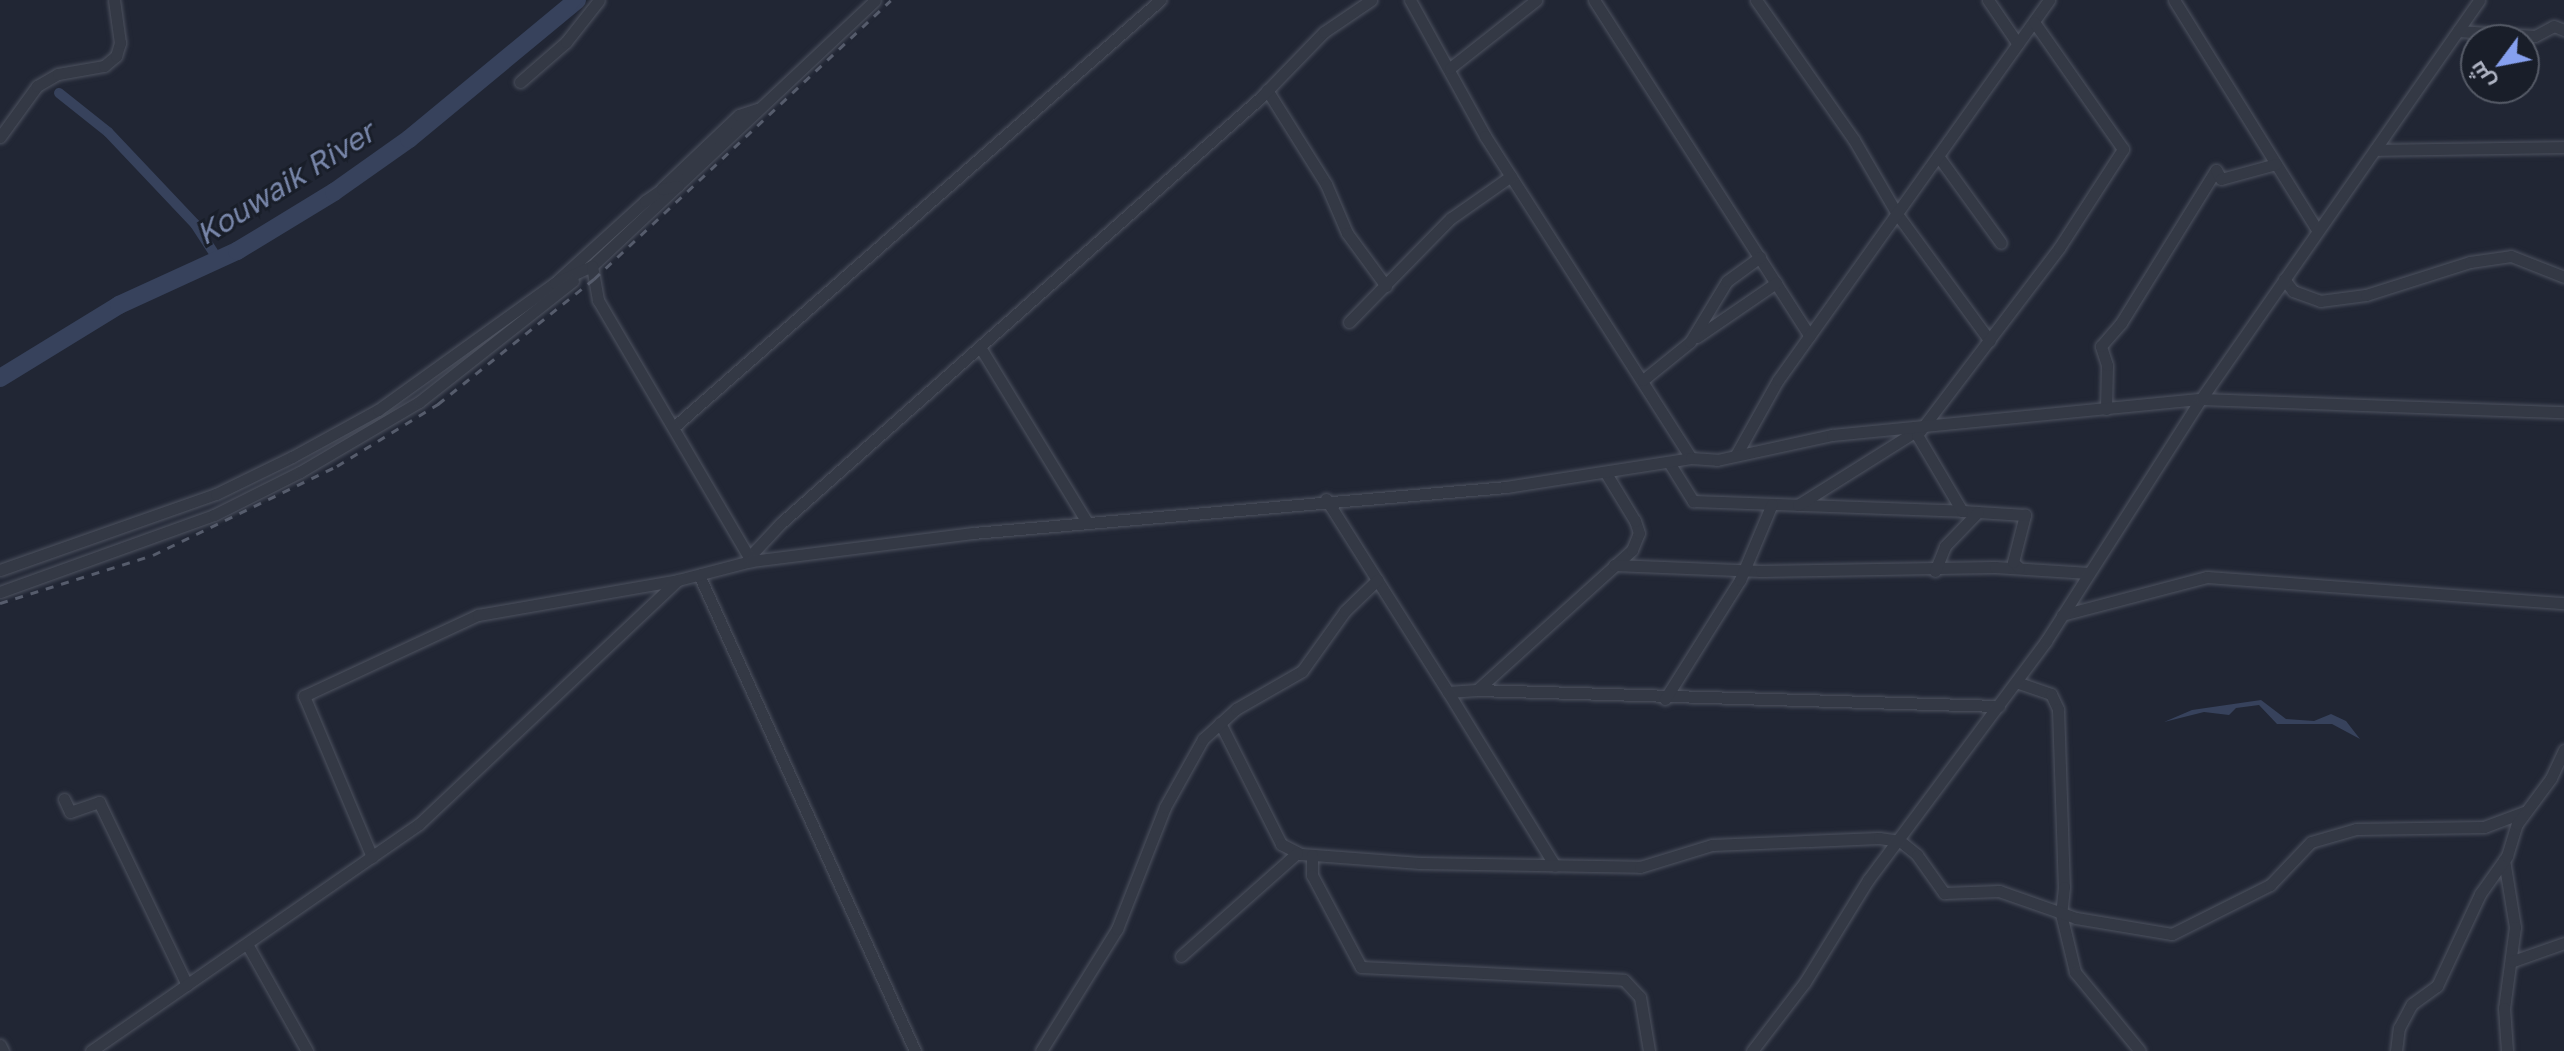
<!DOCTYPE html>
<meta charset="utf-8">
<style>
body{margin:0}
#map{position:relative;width:2564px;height:1051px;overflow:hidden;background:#212634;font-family:"Golos Text",Cairo,sans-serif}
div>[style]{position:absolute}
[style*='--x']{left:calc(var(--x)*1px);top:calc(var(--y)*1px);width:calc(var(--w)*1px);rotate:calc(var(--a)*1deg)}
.water>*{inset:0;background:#37425c}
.canal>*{height:10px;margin:-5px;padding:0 5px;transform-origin:5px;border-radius:5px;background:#37425c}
.river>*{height:18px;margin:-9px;padding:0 9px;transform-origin:9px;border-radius:9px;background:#37425c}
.roads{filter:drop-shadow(0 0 2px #4e5360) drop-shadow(0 0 2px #4e5360)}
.street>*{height:11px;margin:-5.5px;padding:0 5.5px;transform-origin:5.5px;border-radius:5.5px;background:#343945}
.rail>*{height:3px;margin-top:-1.5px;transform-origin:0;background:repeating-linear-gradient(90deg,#565c6c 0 8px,transparent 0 16px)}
span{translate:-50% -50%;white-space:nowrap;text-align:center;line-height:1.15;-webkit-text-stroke:6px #191e29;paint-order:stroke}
.water-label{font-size:30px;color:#7886a9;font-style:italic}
.north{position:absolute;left:2460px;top:24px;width:80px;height:80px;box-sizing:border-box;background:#191e29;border:2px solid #555a66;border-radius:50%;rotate:238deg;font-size:22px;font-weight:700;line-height:32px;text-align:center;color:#aeb3c2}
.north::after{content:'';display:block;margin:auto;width:28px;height:36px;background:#86a0ef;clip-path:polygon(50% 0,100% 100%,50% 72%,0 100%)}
</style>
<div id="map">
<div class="water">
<div style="clip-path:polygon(2261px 700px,2286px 719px,2314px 721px,2331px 714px,2346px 721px,2360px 739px,2332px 724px,2277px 724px,2259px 705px,2236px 708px,2229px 715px,2204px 712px,2164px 722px,2192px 710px)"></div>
</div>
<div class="canal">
<div style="--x:59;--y:93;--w:63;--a:38.5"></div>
<div style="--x:108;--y:132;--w:127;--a:46.6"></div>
<div style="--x:195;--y:224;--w:44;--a:57"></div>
</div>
<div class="river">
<div style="--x:0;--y:378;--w:140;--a:-31.5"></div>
<div style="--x:119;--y:305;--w:130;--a:-24.6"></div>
<div style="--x:237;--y:251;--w:114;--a:-31.3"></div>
<div style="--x:334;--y:192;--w:92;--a:-35.2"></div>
<div style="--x:409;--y:139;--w:218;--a:-39.6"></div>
</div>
<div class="roads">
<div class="street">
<div style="--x:1410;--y:0;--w:155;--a:61.1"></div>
<div style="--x:1485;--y:136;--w:382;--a:57.4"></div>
<div style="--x:1594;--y:0;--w:399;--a:57.3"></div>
<div style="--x:1756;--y:0;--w:171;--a:55"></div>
<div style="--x:1854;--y:140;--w:86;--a:59.8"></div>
<div style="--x:1897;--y:214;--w:157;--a:53.8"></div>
<div style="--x:1988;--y:0;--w:53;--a:55.7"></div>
<div style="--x:2174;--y:0;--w:272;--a:58.1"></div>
<div style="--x:2458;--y:31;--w:77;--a:3.7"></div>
<div style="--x:2535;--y:36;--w:21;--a:-28"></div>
<div style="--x:2554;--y:26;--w:11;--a:22"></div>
<div style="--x:1450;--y:68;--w:110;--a:-38.3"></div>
<div style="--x:520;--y:82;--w:61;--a:-41"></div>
<div style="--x:566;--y:42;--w:53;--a:-51.8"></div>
<div style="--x:1267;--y:90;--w:111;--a:57.9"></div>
<div style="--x:1326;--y:184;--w:53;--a:66.8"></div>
<div style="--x:1347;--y:233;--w:66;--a:53.7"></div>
<div style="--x:0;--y:137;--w:63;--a:-54"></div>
<div style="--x:37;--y:86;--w:24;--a:-30"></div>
<div style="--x:58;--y:74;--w:47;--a:-9.9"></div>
<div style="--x:104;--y:66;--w:16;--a:-40"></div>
<div style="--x:116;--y:56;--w:14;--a:-73"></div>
<div style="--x:120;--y:43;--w:43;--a:-97.9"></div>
<div style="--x:2375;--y:150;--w:189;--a:-0.9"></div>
<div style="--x:1938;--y:156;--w:107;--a:54.1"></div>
<div style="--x:662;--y:188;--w:106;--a:-43.5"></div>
<div style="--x:739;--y:115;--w:20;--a:-18"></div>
<div style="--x:592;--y:266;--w:388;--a:-43.2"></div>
<div style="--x:2284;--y:279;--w:15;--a:53"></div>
<div style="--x:2293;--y:291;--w:29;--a:20"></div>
<div style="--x:2320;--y:301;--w:46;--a:-7.4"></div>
<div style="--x:2366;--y:295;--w:109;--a:-17.6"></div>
<div style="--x:2470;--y:262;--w:41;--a:-8.3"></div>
<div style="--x:2511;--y:256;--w:57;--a:21.6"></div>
<div style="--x:558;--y:280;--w:118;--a:-42.2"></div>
<div style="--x:645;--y:201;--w:21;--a:-35"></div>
<div style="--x:662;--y:189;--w:16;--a:-11"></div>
<div style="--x:1349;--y:322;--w:146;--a:-45.6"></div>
<div style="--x:1451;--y:218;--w:73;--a:-35"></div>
<div style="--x:1697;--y:337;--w:96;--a:-34.4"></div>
<div style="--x:980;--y:347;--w:205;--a:58.6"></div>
<div style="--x:1643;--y:380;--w:60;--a:-39"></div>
<div style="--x:1690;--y:342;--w:71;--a:-58.8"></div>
<div style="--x:1727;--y:281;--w:41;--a:-36"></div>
<div style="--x:2106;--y:409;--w:44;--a:-88.7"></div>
<div style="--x:2107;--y:365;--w:20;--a:-108"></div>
<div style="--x:2101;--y:346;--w:30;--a:-49"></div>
<div style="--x:2121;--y:323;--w:180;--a:-58.2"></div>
<div style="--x:2216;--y:170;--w:10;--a:61"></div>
<div style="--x:2221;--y:179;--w:57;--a:-15.3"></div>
<div style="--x:675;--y:426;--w:646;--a:-41.29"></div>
<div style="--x:1736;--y:455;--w:86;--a:-60.8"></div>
<div style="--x:1778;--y:380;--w:467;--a:-54.5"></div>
<div style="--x:1670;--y:464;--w:44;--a:58.1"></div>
<div style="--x:1693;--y:501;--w:269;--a:2.1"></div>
<div style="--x:1326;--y:499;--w:228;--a:57.7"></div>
<div style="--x:1448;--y:692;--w:29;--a:-4"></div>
<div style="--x:1477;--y:690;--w:209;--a:-42.1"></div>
<div style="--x:1632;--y:550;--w:18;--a:-68"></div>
<div style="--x:1639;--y:533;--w:13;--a:-108"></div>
<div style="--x:1635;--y:521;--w:54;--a:-121.3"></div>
<div style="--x:1798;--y:505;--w:139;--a:-32.1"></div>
<div style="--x:752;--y:554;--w:42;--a:-46.9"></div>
<div style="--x:781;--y:523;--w:640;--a:-41.58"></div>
<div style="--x:1260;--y:98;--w:92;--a:-45.9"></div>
<div style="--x:1324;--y:32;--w:57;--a:-34.2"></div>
<div style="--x:1614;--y:565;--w:147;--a:2.3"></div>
<div style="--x:1761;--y:571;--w:234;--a:-1"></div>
<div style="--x:1995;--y:567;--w:94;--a:3.7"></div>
<div style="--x:2019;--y:568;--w:8;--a:-135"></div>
<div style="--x:2013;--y:562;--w:49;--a:-75.7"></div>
<div style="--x:2025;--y:515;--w:63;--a:-176.4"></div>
<div style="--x:1962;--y:511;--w:88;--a:-120.6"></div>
<div style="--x:1917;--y:435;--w:235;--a:-52.8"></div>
<div style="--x:2059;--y:248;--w:118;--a:-57.1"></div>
<div style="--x:2123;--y:149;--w:155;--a:-125"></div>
<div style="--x:0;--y:570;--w:229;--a:-19.4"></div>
<div style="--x:216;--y:494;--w:85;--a:-26"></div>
<div style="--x:292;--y:457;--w:98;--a:-28.7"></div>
<div style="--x:378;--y:410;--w:218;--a:-35.7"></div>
<div style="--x:555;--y:283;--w:41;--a:-24.7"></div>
<div style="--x:592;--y:266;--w:35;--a:80"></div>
<div style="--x:598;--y:300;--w:303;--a:59.6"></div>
<div style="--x:1935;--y:571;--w:27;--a:-68"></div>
<div style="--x:1945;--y:546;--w:47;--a:-45.9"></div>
<div style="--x:699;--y:575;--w:523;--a:65.59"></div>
<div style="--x:0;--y:592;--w:227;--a:-19.8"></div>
<div style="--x:214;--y:515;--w:96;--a:-26.6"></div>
<div style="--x:300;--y:472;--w:138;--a:-30.5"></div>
<div style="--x:419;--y:402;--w:196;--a:-38.2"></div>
<div style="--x:2062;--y:615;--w:150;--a:-14.7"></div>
<div style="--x:2207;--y:577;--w:358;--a:4.2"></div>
<div style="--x:2016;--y:682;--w:37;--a:19"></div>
<div style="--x:2051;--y:694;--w:17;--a:65"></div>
<div style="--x:2058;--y:709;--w:178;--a:88.1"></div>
<div style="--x:2064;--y:887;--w:27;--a:96"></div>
<div style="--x:2061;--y:914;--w:60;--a:76.4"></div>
<div style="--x:2075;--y:972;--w:102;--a:50.6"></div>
<div style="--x:1477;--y:690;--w:522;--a:1.76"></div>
<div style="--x:1448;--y:692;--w:204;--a:58.4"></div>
<div style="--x:1665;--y:699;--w:141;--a:-57.8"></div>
<div style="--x:1740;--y:580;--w:82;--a:-67.2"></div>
<div style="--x:1220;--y:723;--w:136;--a:63.2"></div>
<div style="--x:1281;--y:844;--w:22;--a:27"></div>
<div style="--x:1301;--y:854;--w:119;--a:4.3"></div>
<div style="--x:1420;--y:863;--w:220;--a:1"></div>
<div style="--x:1640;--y:867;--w:75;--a:-17"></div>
<div style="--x:1712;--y:845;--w:167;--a:-2.4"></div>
<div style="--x:1879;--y:838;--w:21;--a:8"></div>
<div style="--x:1900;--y:841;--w:22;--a:39"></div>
<div style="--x:1917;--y:855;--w:47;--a:54.6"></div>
<div style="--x:1944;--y:893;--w:55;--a:-2.1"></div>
<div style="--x:1999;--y:891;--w:82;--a:19.3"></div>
<div style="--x:2076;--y:918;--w:97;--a:9.5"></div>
<div style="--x:2172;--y:934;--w:110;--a:-26.6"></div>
<div style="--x:2270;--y:885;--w:59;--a:-46.4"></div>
<div style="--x:2311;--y:842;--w:47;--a:-16.1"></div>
<div style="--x:2356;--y:829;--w:128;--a:-0.9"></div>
<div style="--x:2484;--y:827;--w:43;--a:-20.6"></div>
<div style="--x:64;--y:799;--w:14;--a:65"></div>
<div style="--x:70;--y:812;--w:31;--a:-19"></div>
<div style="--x:99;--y:802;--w:203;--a:64.3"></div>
<div style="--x:1312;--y:855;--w:20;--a:90"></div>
<div style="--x:1312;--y:875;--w:104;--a:62"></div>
<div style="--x:1361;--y:967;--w:263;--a:2.8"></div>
<div style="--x:1624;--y:980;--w:23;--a:47"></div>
<div style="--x:1640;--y:997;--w:55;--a:80.5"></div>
<div style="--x:372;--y:857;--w:175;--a:-112.9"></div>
<div style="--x:304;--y:696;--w:192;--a:-25"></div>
<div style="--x:478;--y:615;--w:203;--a:-9.9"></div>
<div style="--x:678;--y:580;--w:75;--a:-14.6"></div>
<div style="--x:751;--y:561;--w:224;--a:-7.2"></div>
<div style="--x:973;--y:533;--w:535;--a:-4.93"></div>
<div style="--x:1506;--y:487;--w:187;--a:-8.9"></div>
<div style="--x:1691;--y:458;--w:26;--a:4"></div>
<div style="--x:1717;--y:460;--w:118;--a:-12.3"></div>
<div style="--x:1832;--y:435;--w:371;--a:-5.6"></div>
<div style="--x:2201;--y:399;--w:363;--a:2.1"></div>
<div style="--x:2504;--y:860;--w:68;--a:80.7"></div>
<div style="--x:2515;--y:927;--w:82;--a:97.7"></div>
<div style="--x:2504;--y:1008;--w:43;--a:86"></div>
<div style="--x:247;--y:944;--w:123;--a:60.7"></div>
<div style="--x:1181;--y:956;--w:155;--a:-41.6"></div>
<div style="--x:2513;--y:961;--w:54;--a:-19.4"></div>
<div style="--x:0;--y:1045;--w:7;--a:63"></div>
<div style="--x:91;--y:1051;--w:399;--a:-34.7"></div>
<div style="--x:419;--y:824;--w:356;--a:-43.3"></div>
<div style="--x:1041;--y:1051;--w:144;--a:-58.1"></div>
<div style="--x:1117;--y:929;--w:131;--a:-68.5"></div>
<div style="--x:1165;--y:807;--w:78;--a:-60.8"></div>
<div style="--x:1203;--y:739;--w:45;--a:-42.3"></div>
<div style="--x:1236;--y:709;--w:76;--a:-29.9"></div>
<div style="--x:1302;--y:671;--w:74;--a:-54.4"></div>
<div style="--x:1345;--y:611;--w:45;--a:-44.1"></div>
<div style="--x:1752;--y:1051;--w:87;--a:-52.5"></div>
<div style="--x:1805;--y:982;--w:120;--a:-58.3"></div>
<div style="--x:1868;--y:880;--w:298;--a:-53.3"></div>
<div style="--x:2046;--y:641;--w:287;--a:-57.4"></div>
<div style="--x:2201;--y:399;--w:486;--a:-55.1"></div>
<div style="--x:2396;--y:1051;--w:23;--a:-83"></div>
<div style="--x:2399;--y:1028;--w:27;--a:-62"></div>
<div style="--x:2412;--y:1004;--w:31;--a:-36"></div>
<div style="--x:2437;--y:986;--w:102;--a:-64.9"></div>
<div style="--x:2480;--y:894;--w:47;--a:-54.6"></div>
<div style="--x:2507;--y:856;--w:34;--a:-73"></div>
<div style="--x:2517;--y:824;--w:57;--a:-53.5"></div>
<div style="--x:2551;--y:778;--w:31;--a:-65"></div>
</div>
</div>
<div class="rail">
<div style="--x:0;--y:603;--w:160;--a:-17.4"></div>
<div style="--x:153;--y:555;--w:204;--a:-25.8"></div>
<div style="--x:337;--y:466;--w:119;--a:-31.5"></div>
<div style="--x:438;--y:404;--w:200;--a:-38.7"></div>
<div style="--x:594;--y:279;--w:407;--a:-43.2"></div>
</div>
<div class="water-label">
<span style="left:285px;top:183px;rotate:-32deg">Kouwaik River</span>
</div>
<div class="north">ش</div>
</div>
